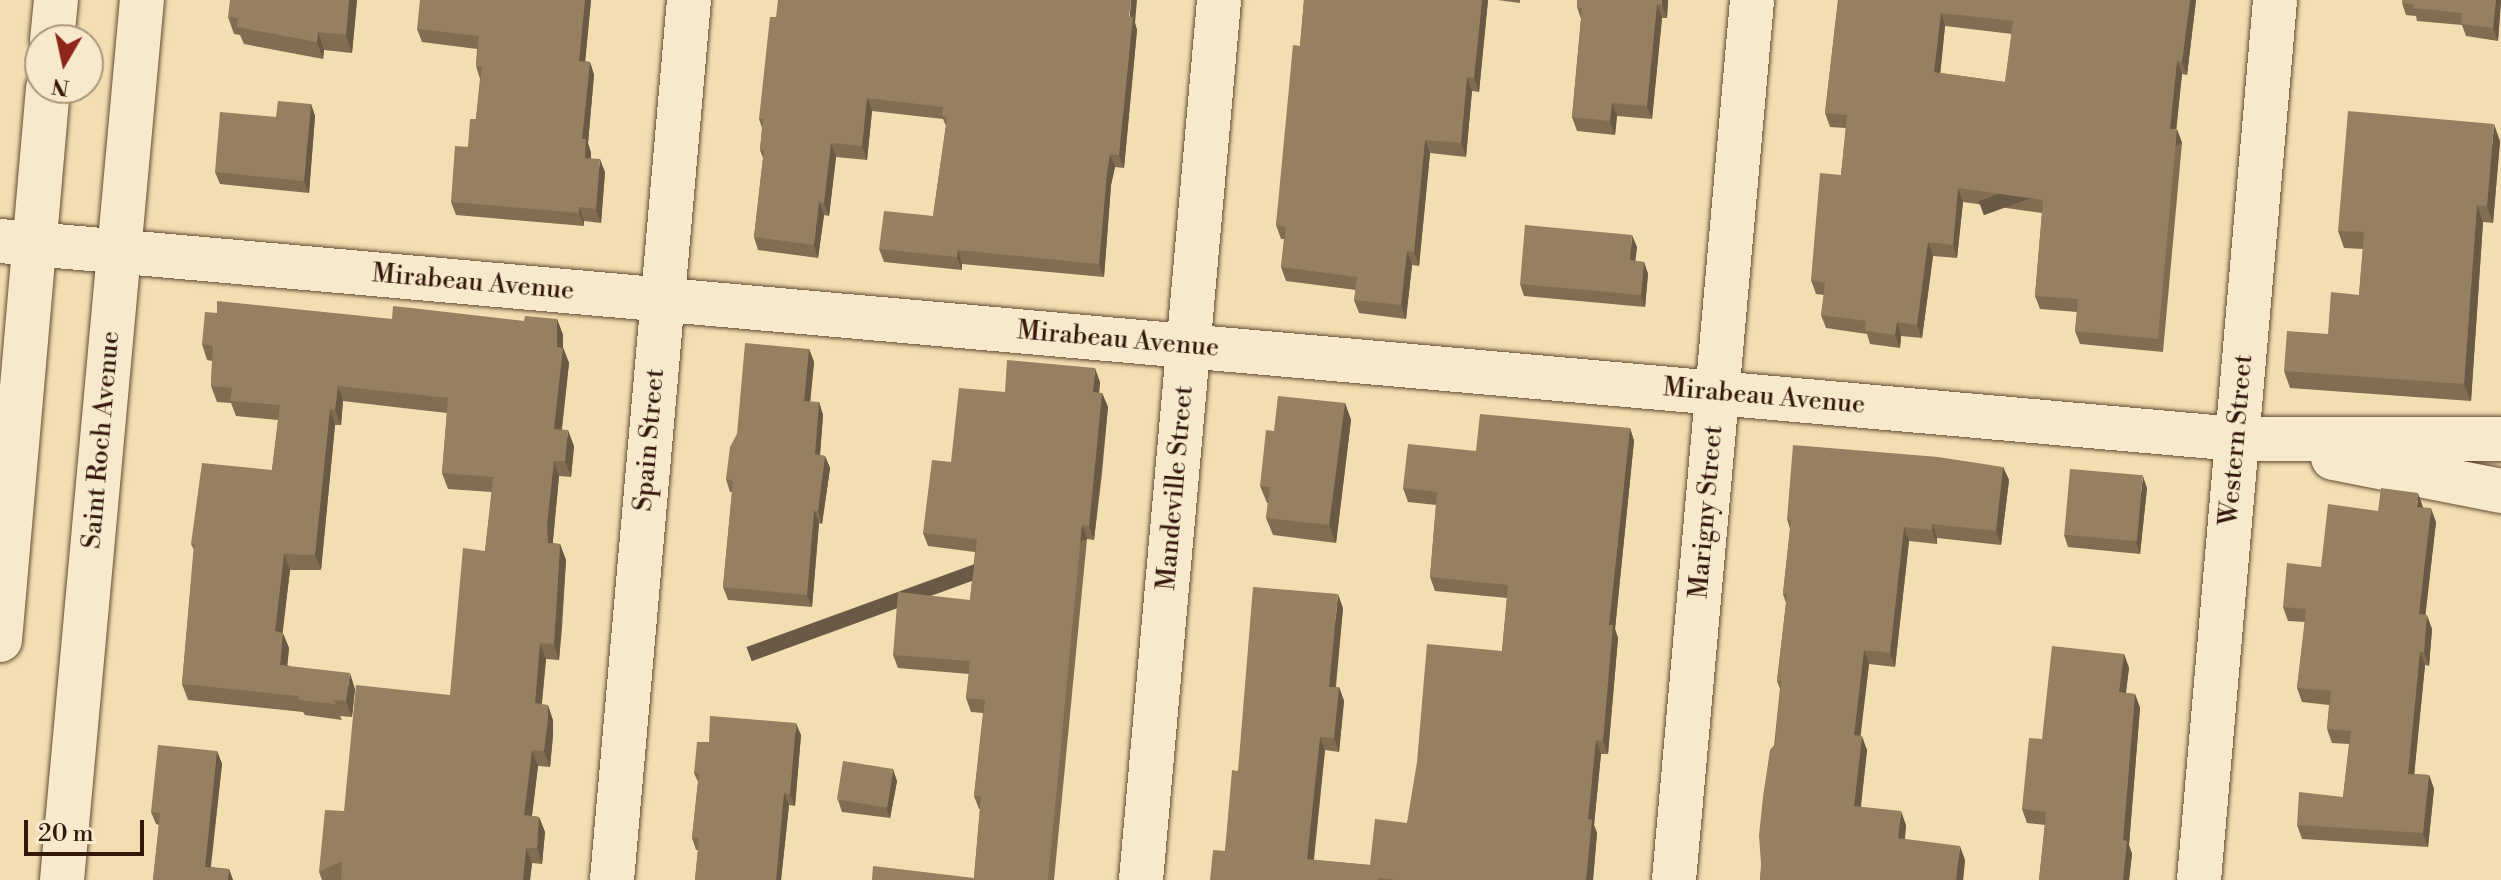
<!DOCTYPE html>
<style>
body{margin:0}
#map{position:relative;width:2501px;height:880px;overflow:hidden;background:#f2deb0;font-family:"Libre Bodoni",serif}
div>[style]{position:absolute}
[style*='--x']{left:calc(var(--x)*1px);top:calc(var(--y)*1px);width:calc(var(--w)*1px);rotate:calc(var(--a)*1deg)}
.roads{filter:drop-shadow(0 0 2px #644a34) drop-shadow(0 0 2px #644a34)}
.minor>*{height:44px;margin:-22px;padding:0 22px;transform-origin:22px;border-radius:22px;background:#f7eacc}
.tertiary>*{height:44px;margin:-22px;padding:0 22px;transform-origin:22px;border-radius:22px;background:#f7eacc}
.wall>*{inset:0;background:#826d53}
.shaded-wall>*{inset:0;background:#6a5944;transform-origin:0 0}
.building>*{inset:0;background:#977f61;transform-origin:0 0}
span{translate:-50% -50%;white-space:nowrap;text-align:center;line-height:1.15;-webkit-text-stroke:6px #f7eacc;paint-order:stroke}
.street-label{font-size:26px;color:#35180b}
.north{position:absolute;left:24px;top:24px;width:80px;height:80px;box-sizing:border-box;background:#f7eacc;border:2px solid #a9967f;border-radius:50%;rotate:189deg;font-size:22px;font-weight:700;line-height:32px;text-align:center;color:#35180b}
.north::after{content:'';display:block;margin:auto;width:28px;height:36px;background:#8f2418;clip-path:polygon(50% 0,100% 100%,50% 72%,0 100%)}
.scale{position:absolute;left:24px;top:820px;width:120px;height:36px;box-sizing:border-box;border:4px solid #35180b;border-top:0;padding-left:10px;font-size:24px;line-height:28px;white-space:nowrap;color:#35180b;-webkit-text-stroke:6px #f7eacc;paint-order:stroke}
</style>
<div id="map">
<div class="roads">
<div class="minor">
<div style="--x:52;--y:40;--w:40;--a:-84.3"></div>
<div style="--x:0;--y:640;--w:554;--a:-85.03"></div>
<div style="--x:62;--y:880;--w:884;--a:-84.81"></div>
<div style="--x:612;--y:880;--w:883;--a:-85"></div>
<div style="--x:1141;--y:880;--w:883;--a:-84.93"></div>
<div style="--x:1674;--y:880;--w:883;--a:-84.93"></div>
<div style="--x:2199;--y:880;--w:883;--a:-85.06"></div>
</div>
<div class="tertiary">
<div style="--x:0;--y:241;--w:2246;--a:5.06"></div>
<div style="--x:2237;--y:439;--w:264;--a:0"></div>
<div style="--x:2333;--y:458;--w:171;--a:11.1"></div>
</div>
</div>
<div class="wall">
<div style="clip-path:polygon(357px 0,352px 53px,324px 50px,323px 59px,244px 44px,240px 35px,234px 34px,228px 17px)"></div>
<div style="clip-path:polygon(591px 0,585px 61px,590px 62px,594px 75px,588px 143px,591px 153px,591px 158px,605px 172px,601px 223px,584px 221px,584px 226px,456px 215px,451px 202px,476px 119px,480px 79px,476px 66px,477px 49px,422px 42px,417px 29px)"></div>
<div style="clip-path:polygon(1304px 0,1488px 0,1479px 92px,1472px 91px,1466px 157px,1430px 153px,1419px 266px,1412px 265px,1406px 319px,1359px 313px,1354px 300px,1356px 290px,1286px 281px,1281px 267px,1284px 239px,1281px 239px,1276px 225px,1300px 46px)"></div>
<div style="clip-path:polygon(1497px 0,1520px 0,1520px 3px)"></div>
<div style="clip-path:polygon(1668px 0,1667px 18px,1662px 18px,1652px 119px,1617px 116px,1615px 135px,1577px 131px,1572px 117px,1581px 19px,1577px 7px)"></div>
<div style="clip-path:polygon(evenodd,1838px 0,2196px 0,2187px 75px,2182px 74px,2176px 129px,2182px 143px,2163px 352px,2080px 344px,2075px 331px,2077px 312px,2040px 309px,2035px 296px,2042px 213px,1963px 202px,1957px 258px,1933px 256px,1922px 338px,1901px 336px,1900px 348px,1870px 344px,1867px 334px,1826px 328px,1821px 315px,1824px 295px,1816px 294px,1811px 280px,1841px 175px,1846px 128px,1830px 127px,1825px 113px,1838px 0,1945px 26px,2012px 34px,2005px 82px,1940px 73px,1945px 26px)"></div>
<div style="clip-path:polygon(2501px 0,2498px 41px,2466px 36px,2462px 25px,2417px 21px,2416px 16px,2406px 15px,2402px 3px)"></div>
<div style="clip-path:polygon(1135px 23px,1137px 30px,1124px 168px,1115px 167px,1111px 185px,1104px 277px,962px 264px,962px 270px,884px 262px,879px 249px,933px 216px,946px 126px,943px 119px,872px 111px,867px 160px,836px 157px,829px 216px,824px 215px,818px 258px,758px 250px,754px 237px,763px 158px,760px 150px,762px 128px,759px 119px)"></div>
<div style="clip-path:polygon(311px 104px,315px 116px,309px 193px,220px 184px,215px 172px)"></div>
<div style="clip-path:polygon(2500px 141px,2493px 223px,2483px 222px,2471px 401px,2290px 388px,2284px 371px,2328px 334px,2359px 295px,2363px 249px,2344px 248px,2338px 231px)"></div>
<div style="clip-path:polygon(1637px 247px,1635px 261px,1644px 262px,1648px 274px,1645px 307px,1524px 296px,1520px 284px)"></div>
<div style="clip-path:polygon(217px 313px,392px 319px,524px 321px,557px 319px,563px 335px,563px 347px,569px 363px,562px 429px,574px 446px,571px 477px,559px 476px,553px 540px,553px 543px,560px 544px,566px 560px,562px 629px,559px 660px,546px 659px,542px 704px,553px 720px,553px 735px,550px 767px,538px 766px,532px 816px,539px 817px,545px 832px,542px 864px,532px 863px,530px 880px,322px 880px,319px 872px,344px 811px,450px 695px,485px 551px,492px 492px,448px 489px,442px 473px,447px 413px,343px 401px,341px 425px,335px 425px,321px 570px,290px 570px,282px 633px,289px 648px,287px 665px,355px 689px,352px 717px,340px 716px,342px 720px,305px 715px,303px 712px,188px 700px,182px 684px,194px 550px,191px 544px,272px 470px,278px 420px,236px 416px,231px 403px,217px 402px,211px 386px,212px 361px,207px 360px,202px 344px)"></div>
<div style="clip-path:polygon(809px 349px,814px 362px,810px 402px,819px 402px,823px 415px,820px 455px,825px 456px,830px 468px,822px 524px,819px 523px,812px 607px,728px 600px,723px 587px,732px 492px,730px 492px,726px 479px)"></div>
<div style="clip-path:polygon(1100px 382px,1099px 393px,1102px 393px,1108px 407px,1102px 474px,1094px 540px,1087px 539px,1054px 880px,872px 880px,974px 878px,980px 809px,979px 809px,974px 796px,983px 713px,971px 712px,966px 698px,969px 674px,898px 668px,893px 655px,970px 600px,975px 552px,928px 546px,923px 533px,951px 462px,1005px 392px)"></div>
<div style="clip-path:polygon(1345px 403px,1351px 420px,1336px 543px,1273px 535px,1266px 518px,1268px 503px,1267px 503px,1260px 486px,1274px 431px)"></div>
<div style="clip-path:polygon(1630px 428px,1634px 441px,1615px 629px,1618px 638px,1608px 754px,1601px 754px,1594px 825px,1597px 833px,1593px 880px,1211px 880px,1225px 851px,1238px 771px,1343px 608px,1336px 687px,1339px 687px,1344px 701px,1339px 752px,1325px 750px,1314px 860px,1370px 865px,1407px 823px,1502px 651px,1507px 598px,1435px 591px,1430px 577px,1436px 505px,1408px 502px,1403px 488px,1476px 451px)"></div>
<div style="clip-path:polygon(2003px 467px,2009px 480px,2001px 545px,1937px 538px,1937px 544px,1909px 541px,1895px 667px,1869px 664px,1860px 735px,1867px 750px,1861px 807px,1906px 825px,1905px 839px,1965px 860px,1963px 880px,1760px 880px,1780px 689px,1777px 681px,1786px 603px,1783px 594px,1790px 529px,1787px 519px)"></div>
<div style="clip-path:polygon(2147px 488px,2140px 554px,2068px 547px,2064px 535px)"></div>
<div style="clip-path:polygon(2423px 507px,2436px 522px,2425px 615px,2432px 629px,2429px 666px,2425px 665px,2414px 774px,2429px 775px,2434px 789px,2428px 847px,2302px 839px,2297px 825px,2343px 797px,2349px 744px,2332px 743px,2327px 729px,2329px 705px,2302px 702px,2297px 688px,2305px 622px,2288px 621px,2283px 607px,2321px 567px)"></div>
<div style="clip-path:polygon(2124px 654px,2129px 668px,2126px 693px,2135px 694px,2140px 708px,2129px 845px,2132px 854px,2129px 880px,2039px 880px,2045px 825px,2027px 823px,2022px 809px,2042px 739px)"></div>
<div style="clip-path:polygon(801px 735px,795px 806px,789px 805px,781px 880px,695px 880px,698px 850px,696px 850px,692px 838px,698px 782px,694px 773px,709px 742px)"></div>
<div style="clip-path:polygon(217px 751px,222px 764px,211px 867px,229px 869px,233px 880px,153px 880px,159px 825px,156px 824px,151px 812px)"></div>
<div style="clip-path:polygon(897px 781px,890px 818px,842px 812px,838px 800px)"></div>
</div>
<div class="shaded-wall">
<div style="clip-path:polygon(349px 0,357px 0,352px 53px,346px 35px)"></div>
<div style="clip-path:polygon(585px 0,591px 0,584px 74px,579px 61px)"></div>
<div style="clip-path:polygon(1131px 0,1137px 0,1135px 23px,1137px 30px,1124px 168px,1119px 155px)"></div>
<div style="clip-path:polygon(1482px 0,1488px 0,1479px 92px,1474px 78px)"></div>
<div style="clip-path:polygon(1662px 0,1668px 0,1667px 18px,1662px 5px)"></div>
<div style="clip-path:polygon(2190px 0,2196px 0,2187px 75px,2182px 62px)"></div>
<div style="clip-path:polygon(2496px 0,2501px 0,2498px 41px,2493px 28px)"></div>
<div style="clip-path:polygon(1657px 4px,1662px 18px,1652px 119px,1647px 106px)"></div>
<div style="clip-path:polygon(1941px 13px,1945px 26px,1939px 86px,1934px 72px)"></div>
<div style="clip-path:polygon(318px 32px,324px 50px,323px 59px,317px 42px)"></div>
<div style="clip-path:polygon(2177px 61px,2182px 74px,2175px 142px,2170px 129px)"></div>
<div style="clip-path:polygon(590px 62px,594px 75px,588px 143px,591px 153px,590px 171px,585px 158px,582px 139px)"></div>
<div style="clip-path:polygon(1467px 77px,1472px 91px,1466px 157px,1461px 143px)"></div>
<div style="clip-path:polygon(867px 98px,872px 111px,867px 160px,862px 146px)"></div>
<div style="clip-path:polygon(1612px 103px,1617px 116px,1615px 135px,1610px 121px)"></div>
<div style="clip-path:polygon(311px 104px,315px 116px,309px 193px,304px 181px)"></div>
<div style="clip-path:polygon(2494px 124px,2500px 141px,2493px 223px,2487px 206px)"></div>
<div style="left:2177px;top:129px;width:15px;height:211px;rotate:70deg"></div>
<div style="clip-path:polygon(1425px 140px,1430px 153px,1419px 266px,1414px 252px)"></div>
<div style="clip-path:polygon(831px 143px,836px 157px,829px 216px,824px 203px)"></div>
<div style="clip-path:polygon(1110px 154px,1115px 167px,1111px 185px,1104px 277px,1099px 264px,1107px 172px)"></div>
<div style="clip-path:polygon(600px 159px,605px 172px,601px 223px,596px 209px)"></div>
<div style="clip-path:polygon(1958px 188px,1963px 202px,1957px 258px,1953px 245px)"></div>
<div style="clip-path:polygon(819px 202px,824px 215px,818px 258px,814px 245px)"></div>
<div style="clip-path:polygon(2477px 205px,2483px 222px,2471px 401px,2464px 384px)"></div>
<div style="clip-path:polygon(579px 207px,584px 221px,584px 226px,579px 213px)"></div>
<div style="clip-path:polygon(1632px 235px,1637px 247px,1634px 272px,1630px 260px)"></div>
<div style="clip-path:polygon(1928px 242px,1933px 256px,1922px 338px,1917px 325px)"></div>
<div style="clip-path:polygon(958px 250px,962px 264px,962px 270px,957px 257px)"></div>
<div style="clip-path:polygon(1407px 251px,1412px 265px,1406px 319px,1401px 305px)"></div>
<div style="clip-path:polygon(1644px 262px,1648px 274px,1645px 307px,1641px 295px)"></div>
<div style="clip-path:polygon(557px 319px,563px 335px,563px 354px,563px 348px,569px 363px,560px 444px,554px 429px)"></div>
<div style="clip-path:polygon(1897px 322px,1901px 336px,1900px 348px,1895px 335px)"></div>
<div style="clip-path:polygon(809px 349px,814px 362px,809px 414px,804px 401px)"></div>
<div style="clip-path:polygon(1095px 368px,1100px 382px,1098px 406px,1093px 392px)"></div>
<div style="clip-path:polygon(338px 386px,343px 401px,341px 425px,335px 410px)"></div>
<div style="clip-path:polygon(1102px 393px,1108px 407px,1094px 540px,1089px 526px)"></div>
<div style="clip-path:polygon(819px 402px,823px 415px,819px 467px,815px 454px)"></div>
<div style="clip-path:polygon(1345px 403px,1351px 420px,1336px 543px,1329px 525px)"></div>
<div style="clip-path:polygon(330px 409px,335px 425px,321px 570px,315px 555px)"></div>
<div style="clip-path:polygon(1630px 428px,1634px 441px,1615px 629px,1618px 638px,1608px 754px,1603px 741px,1609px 625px)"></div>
<div style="clip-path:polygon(568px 430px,574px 446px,571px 477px,565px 461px)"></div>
<div style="clip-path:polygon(825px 456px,830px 468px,822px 524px,818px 511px)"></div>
<div style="clip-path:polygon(554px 461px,559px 476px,553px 540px,553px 558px,548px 543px,547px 524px)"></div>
<div style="clip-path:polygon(2003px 467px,2009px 480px,2001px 545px,1996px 531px)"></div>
<div style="clip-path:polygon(2143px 476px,2147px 488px,2140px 554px,2136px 542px)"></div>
<div style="clip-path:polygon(2418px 493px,2423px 507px,2422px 520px,2417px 507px)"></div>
<div style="clip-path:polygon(2431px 508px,2436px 522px,2424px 628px,2419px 614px)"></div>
<div style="clip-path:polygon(814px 511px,819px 523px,812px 607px,807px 595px)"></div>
<div style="clip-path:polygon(1932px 524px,1937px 538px,1937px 544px,1932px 530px)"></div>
<div style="left:1082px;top:525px;width:15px;height:357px;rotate:70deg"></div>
<div style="clip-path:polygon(1904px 527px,1909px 541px,1895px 667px,1890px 653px)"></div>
<div style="clip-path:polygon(560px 544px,566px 560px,559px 660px,554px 644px)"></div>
<div style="clip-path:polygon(284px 554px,290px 570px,281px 647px,275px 631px)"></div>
<div style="clip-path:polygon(1338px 594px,1343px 608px,1334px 700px,1329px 687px)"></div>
<div style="clip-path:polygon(2427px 615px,2432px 629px,2429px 666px,2424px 652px)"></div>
<div style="clip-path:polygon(283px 633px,289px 648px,286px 680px,280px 665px)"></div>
<div style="clip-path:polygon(540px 643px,546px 659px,540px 719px,535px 703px)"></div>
<div style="clip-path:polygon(1864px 650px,1869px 664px,1859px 749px,1854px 735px)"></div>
<div style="clip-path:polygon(2420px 652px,2425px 665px,2413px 787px,2408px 774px)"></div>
<div style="clip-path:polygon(2124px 654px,2129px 668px,2124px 706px,2119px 692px)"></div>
<div style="clip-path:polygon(350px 673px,355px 689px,352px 717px,346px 701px)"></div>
<div style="clip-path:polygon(1339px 687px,1344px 701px,1339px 752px,1334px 738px)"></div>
<div style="clip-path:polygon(2135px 694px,2140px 708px,2129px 845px,2132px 854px,2129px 880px,2123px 880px,2123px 840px)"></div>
<div style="clip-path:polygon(548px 705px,553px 720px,553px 735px,550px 767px,544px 751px)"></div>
<div style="clip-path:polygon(796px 723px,801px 735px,795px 806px,790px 794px)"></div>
<div style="clip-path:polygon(1862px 736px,1867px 750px,1859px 820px,1854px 806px)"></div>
<div style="clip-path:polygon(1320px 737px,1325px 750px,1312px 872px,1307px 859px)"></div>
<div style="clip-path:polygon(1596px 740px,1601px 754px,1594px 825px,1597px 833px,1593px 880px,1586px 880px,1588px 819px)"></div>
<div style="clip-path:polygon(532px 750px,538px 766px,530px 831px,524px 815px)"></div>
<div style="clip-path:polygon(217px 751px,222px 764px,209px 879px,205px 867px)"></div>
<div style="clip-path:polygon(893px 769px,897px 781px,890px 818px,885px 805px)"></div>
<div style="clip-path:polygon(2429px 775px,2434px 789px,2428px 847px,2423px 833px)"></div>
<div style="clip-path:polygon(784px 793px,789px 805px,781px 880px,776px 880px)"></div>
<div style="clip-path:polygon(1901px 811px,1906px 825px,1903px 852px,1898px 838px)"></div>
<div style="clip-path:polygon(539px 817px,545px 832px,542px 864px,537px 848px)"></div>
<div style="clip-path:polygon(1960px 846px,1965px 860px,1963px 880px,1956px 880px)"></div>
<div style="clip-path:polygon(526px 848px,532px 863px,530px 880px,523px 880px)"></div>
<div style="clip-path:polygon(229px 869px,233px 880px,228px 880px)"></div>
</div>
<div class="building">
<div style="clip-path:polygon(230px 0,349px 0,346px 35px,318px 32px,317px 42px,237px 27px,238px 18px,228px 17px)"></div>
<div style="clip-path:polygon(420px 0,585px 0,579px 61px,590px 62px,582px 139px,586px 139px,585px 158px,600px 159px,596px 209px,579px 207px,579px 213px,451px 202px,455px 146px,468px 147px,470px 119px,476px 119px,482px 67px,476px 66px,479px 36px,417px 29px)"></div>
<div style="clip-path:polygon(778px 0,1131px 0,1129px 17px,1133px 17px,1119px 155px,1110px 154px,1107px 172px,1099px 264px,958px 250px,957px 257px,879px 249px,884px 211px,933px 216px,947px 117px,942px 116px,943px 107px,867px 98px,862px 146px,831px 143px,824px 203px,819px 202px,814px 245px,754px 237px,764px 150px,760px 150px,763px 119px,759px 119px,770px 17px,776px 17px)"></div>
<div style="clip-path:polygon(1304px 0,1482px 0,1474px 78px,1467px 77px,1461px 143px,1425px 140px,1414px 252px,1407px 251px,1401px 305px,1354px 300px,1357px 277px,1281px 267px,1286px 227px,1276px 225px,1293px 45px,1300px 46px)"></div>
<div style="clip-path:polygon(1577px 0,1662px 0,1662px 5px,1657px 4px,1647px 106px,1612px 103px,1610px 121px,1572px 117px,1582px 8px,1577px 7px)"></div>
<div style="clip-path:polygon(evenodd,1838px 0,2190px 0,2182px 62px,2177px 61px,2170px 129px,2177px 129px,2158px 339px,2075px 331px,2078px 299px,2035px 296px,2043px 200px,1958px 188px,1953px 245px,1928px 242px,1917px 325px,1897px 322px,1895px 335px,1865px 331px,1866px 321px,1821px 315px,1825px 283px,1811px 280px,1820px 173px,1841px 175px,1847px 115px,1825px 113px,1838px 0,1941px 13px,2013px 21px,2005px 82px,1934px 72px,1941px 13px)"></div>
<div style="clip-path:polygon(2402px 0,2496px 0,2493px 28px,2461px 24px,2462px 13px,2413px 8px,2413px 4px,2402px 3px)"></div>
<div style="clip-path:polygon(278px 101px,311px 104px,304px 181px,215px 172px,220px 112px,276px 117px)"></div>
<div style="clip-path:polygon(2348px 111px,2494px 124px,2487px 206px,2477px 205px,2464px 384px,2284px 371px,2287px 331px,2328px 334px,2331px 292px,2359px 295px,2364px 232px,2338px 231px)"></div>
<div style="clip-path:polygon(1525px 225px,1632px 235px,1630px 260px,1644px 262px,1641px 295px,1520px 284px)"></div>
<div style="clip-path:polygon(217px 301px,392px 319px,393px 306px,524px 321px,525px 316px,557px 319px,557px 347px,563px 348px,554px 429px,568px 430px,565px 461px,554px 461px,547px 524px,548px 543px,560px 544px,556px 614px,554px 644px,540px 643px,535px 703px,548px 705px,548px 719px,544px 751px,532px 750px,524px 815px,539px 817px,537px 848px,526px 848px,523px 880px,341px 880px,342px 861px,319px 872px,325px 810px,344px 811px,356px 685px,450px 695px,463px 548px,485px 551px,493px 477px,442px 473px,448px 398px,338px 386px,335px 410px,330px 409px,315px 555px,284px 554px,275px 631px,283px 633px,280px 665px,350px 673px,346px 701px,334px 700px,336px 704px,299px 700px,298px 696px,182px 684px,194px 544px,191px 544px,202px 463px,272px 470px,280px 405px,230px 401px,232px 388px,211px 386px,213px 346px,202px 344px,205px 312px,217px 313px)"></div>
<div style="clip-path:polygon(745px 343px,809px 349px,804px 401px,819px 402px,815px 454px,825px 456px,818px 511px,814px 511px,807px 595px,723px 587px,733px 481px,726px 479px,730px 447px,737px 434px)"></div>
<div style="clip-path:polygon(1007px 360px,1095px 368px,1093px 392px,1102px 393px,1089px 526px,1082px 525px,1048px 880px,872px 880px,873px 866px,974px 878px,981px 796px,974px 796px,985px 700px,966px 698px,970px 661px,893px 655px,898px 592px,970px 600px,977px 539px,923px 533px,932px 460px,951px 462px,959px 388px,1005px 392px)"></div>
<div style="clip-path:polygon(1278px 396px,1345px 403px,1329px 525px,1266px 518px,1270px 487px,1260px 486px,1266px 430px,1274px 431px)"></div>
<div style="clip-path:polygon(1480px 414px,1630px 428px,1609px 625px,1613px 625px,1603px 741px,1596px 740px,1588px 819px,1592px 820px,1586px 880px,1397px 880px,1379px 878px,1378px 880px,1210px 880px,1213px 850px,1225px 851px,1232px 770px,1238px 771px,1253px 587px,1338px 594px,1329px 687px,1339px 687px,1334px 738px,1320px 737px,1307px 859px,1370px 865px,1375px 819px,1407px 823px,1417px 762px,1427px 644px,1502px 651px,1508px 585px,1430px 577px,1437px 492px,1403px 488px,1408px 444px,1476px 451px)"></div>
<div style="clip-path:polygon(1793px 445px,1938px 457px,2003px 467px,1996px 531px,1932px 524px,1932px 530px,1904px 527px,1890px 653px,1864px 650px,1854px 735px,1862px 736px,1854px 806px,1901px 811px,1898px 838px,1960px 846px,1956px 880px,1760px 880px,1761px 864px,1759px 835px,1763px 797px,1770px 750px,1775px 744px,1781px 681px,1777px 681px,1787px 594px,1783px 594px,1791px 520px,1787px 519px)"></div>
<div style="left:2070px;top:469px;width:73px;height:66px;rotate:5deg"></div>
<div style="clip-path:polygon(2381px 488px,2418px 493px,2417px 507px,2431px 508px,2419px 614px,2427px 615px,2424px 652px,2420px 652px,2408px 774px,2429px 775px,2423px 833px,2297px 825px,2299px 792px,2343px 797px,2351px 731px,2327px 729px,2331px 691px,2297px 688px,2306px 609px,2283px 607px,2287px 563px,2321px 567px,2328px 504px,2378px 511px)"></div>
<div style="clip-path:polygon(2052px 646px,2124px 654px,2119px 692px,2135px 694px,2123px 840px,2127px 841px,2123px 880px,2039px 880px,2046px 812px,2022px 809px,2029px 738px,2042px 739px)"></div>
<div style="clip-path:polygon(710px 716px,796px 723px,790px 794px,784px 793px,776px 880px,695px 880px,699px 838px,692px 838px,699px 773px,694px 773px,697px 742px,709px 742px)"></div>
<div style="clip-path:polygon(158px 745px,217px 751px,205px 867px,229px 869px,228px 880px,153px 880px,160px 813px,151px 812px)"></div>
<div style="left:843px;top:761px;width:51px;height:39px;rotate:9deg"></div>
</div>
<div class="street-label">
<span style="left:473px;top:283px;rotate:5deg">Mirabeau Avenue</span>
<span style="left:1118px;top:340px;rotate:5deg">Mirabeau Avenue</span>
<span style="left:1764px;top:397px;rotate:5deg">Mirabeau Avenue</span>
<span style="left:102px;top:440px;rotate:-85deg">Saint Roch Avenue</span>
<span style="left:650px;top:440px;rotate:-85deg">Spain Street</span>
<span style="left:2237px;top:440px;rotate:-85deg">Western Street</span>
<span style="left:1176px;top:488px;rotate:-85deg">Mandeville Street</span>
<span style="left:1707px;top:512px;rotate:-85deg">Marigny Street</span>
</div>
<div class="north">N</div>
<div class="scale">20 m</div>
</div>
